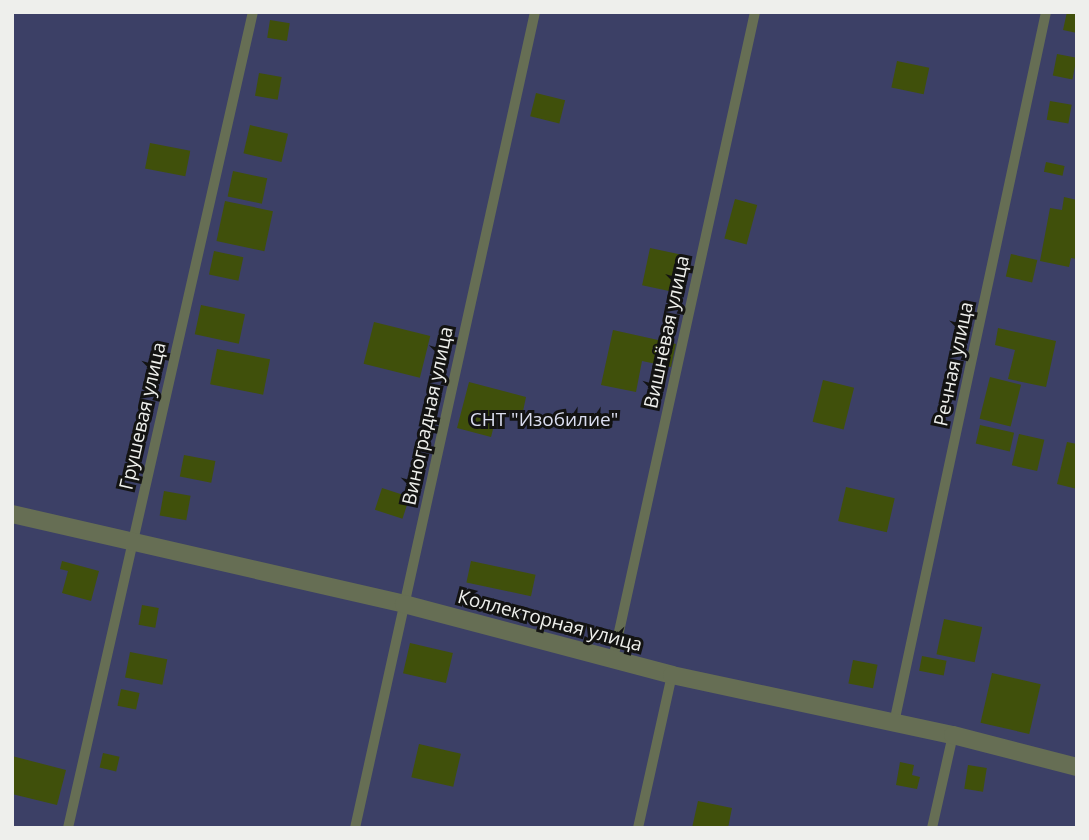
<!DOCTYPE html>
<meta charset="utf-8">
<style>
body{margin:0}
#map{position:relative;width:1089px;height:840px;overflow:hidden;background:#2a2b27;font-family:"Open Sans",sans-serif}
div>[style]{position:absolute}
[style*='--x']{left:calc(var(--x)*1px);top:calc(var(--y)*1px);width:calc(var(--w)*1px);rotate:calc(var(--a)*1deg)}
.green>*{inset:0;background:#3c4066;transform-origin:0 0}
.building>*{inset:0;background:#40500b;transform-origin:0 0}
.lane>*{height:10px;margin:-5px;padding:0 5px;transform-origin:5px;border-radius:5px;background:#666e54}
.street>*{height:18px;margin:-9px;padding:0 9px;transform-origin:9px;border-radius:9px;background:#666e54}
span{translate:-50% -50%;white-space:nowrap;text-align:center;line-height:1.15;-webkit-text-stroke:6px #131312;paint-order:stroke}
.street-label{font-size:19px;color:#eeefec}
.park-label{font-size:19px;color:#dbdef0}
.frame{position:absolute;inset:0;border:14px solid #eeefec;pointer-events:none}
</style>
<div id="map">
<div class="green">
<div style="left:12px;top:12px;width:1065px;height:816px"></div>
</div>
<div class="building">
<div style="clip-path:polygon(1067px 12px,1077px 12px,1077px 33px,1063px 30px)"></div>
<div style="left:270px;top:20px;width:20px;height:18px;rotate:9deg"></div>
<div style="left:1057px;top:54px;width:20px;height:22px;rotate:11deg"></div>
<div style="left:897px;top:61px;width:33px;height:27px;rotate:12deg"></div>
<div style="left:259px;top:73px;width:23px;height:23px;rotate:10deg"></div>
<div style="left:536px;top:93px;width:30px;height:24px;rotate:14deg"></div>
<div style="left:1050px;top:101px;width:22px;height:19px;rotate:10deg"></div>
<div style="left:250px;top:125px;width:39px;height:29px;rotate:13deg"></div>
<div style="left:150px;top:143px;width:41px;height:26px;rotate:11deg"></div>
<div style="left:1046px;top:162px;width:19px;height:10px;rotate:12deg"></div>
<div style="left:233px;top:171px;width:35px;height:26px;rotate:12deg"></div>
<div style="clip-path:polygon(1064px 197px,1077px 200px,1077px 259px,1071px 258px,1069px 267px,1040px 261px,1050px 208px,1062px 210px)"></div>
<div style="left:735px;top:199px;width:23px;height:41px;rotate:15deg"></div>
<div style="left:225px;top:201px;width:49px;height:41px;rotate:12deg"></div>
<div style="left:650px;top:248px;width:42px;height:38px;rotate:12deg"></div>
<div style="left:214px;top:251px;width:30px;height:24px;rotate:12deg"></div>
<div style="left:1011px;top:254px;width:27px;height:23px;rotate:13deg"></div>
<div style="left:201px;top:305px;width:45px;height:30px;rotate:12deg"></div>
<div style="left:374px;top:322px;width:58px;height:43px;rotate:14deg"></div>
<div style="clip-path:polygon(998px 328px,1056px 341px,1046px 387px,1008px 379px,1015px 350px,995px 345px)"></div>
<div style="clip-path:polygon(613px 330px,676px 344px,671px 367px,642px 361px,636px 392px,601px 385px)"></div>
<div style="left:217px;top:349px;width:54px;height:36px;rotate:11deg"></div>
<div style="left:990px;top:377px;width:32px;height:43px;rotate:14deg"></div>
<div style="left:823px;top:380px;width:32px;height:43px;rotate:14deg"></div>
<div style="clip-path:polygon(469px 382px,526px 397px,522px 416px,498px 410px,491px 437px,457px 428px)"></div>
<div style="left:980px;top:425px;width:35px;height:19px;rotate:13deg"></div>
<div style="left:1019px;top:434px;width:26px;height:32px;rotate:13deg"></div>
<div style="clip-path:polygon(1067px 442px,1077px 444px,1077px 489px,1057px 484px)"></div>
<div style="left:184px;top:455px;width:32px;height:22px;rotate:11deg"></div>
<div style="left:846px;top:487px;width:50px;height:35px;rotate:13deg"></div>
<div style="left:382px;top:488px;width:29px;height:23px;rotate:18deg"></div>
<div style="left:164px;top:491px;width:27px;height:25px;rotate:10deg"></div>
<div style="clip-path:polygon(62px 561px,99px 571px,91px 601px,62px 593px,68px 571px,60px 569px)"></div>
<div style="left:471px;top:561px;width:66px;height:22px;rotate:12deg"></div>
<div style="left:142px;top:605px;width:17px;height:20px;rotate:10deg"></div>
<div style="left:944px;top:619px;width:39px;height:36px;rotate:12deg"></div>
<div style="left:410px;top:643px;width:44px;height:31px;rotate:13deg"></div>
<div style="left:130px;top:652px;width:38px;height:26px;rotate:11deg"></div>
<div style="left:922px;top:656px;width:25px;height:15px;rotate:11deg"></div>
<div style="left:853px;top:660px;width:25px;height:24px;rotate:11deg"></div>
<div style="left:992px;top:673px;width:50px;height:51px;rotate:13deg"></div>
<div style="left:121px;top:689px;width:19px;height:17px;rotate:12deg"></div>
<div style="left:419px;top:744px;width:43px;height:34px;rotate:13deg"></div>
<div style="left:103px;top:753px;width:17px;height:15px;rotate:13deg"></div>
<div style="clip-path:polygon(12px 756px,66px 770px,57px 805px,12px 794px)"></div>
<div style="clip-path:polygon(900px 762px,914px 765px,912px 775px,920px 777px,917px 789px,896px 785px)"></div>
<div style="left:968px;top:765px;width:19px;height:24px;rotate:9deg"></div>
<div style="clip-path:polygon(698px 801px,732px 808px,728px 828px,692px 828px)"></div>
</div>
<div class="lane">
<div style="--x:613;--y:659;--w:662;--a:-77.62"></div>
<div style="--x:894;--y:723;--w:727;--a:-77.93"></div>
<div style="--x:68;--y:828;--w:837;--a:-77.23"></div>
<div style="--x:355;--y:828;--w:836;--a:-77.56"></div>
<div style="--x:638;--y:828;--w:157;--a:-77.5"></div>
<div style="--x:932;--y:828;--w:95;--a:-77.3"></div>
</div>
<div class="street">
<div style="--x:12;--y:514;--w:402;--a:12.9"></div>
<div style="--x:404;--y:604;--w:277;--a:14.8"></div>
<div style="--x:672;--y:675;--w:287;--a:12.1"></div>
<div style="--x:953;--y:735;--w:128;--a:14.5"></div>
</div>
<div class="street-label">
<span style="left:667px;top:332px;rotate:-78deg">Вишнёвая улица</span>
<span style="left:954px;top:364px;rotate:-78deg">Речная улица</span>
<span style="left:143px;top:416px;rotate:-77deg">Грушевая улица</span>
<span style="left:428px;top:416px;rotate:-78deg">Виноградная улица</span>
<span style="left:550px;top:621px;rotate:15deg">Коллекторная улица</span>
</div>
<div class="park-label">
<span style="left:544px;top:420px">СНТ "Изобилие"</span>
</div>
<div class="frame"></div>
</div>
